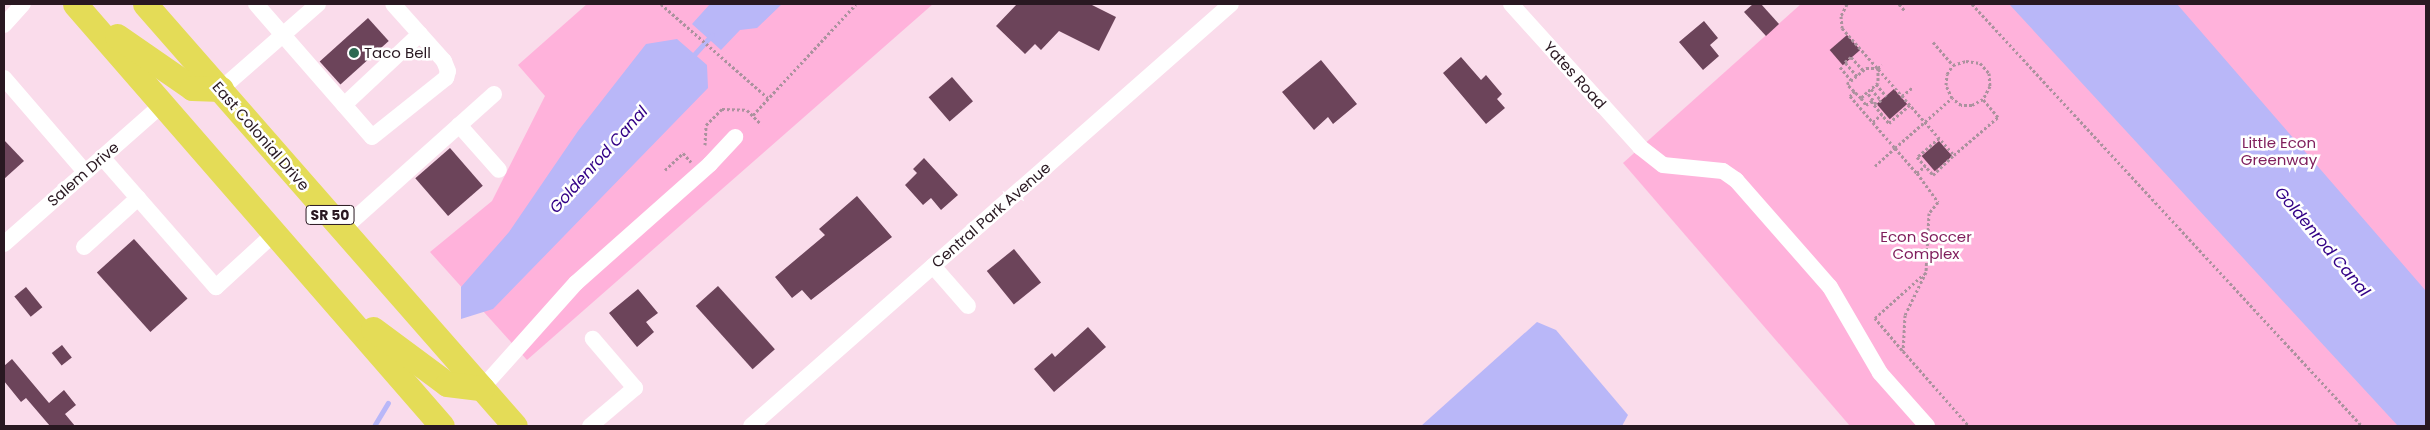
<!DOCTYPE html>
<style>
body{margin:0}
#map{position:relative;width:2430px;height:430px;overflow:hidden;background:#fadceb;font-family:Poppins,sans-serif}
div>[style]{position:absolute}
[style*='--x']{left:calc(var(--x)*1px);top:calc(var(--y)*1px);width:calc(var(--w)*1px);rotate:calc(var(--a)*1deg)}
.green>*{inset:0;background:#ffb2db}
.water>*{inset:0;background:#b9b7f8}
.stream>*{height:5px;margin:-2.5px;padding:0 2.5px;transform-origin:2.5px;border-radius:2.5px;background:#b9b7f8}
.building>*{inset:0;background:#6c445a;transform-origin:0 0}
.path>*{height:3px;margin-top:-1.5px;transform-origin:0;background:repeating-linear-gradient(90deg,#ab929e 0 2.5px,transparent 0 5px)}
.minor>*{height:16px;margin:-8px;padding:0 8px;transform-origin:8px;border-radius:8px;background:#fff}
.highway>*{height:25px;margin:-12.5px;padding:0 12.5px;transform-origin:12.5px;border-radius:12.5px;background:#e4dc57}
.dots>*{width:14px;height:14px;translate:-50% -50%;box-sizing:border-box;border:2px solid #fff;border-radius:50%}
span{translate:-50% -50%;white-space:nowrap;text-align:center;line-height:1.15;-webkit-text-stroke:5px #fff;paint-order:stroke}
.shield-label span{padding:1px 4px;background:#fff;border:1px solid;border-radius:4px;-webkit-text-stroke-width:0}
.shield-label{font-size:14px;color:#291821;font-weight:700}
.poi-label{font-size:15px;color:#291821}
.left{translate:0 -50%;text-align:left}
.street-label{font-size:15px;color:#291821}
.park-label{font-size:15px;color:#801f5d}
.water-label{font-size:16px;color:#320086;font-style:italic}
.frame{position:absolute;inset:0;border:5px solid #291821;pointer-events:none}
</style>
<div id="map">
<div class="green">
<div style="clip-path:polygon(587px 4px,933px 4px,527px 360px,430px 252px,492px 201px,545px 96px,518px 65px)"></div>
<div style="clip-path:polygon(1801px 4px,2426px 4px,2426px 426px,1850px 426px,1623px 163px)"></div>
</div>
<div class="water">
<div style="clip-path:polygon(710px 4px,782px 4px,757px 28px,740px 30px,721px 50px,692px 24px)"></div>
<div style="clip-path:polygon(2009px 4px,2177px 4px,2426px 291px,2426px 426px,2398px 426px)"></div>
<div style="clip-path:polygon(677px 39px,707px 65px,708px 88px,493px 309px,461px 319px,461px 287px,509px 232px,578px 131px,646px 44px)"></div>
<div style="clip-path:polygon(1537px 322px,1556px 330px,1628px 415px,1622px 426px,1421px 426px)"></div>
</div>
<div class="stream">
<div style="--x:691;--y:58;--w:31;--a:-48"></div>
<div style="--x:374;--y:426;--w:27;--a:-59"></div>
</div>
<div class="building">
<div style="clip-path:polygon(1017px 4px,1090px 4px,1116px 17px,1099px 51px,1059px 31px,1041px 50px,1035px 44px,1025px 54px,996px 26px)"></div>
<div style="clip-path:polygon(1753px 4px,1761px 4px,1779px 24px,1766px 36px,1744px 12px)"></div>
<div style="left:368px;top:18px;width:31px;height:65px;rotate:48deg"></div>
<div style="clip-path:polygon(1704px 21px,1718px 38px,1710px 45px,1719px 56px,1703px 70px,1679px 42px)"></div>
<div style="left:1847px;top:35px;width:20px;height:23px;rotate:49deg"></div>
<div style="clip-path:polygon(1461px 57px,1481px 80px,1486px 75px,1502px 94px,1497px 99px,1505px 108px,1486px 124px,1443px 73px)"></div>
<div style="clip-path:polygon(1321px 60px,1357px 104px,1333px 124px,1328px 117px,1314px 130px,1282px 92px)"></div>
<div style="left:952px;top:77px;width:32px;height:31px;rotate:49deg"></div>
<div style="left:1894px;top:89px;width:20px;height:23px;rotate:49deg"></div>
<div style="clip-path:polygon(4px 140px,24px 161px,4px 179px)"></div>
<div style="left:1939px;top:141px;width:20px;height:23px;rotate:49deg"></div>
<div style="left:450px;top:148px;width:50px;height:46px;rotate:49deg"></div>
<div style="clip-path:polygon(924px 158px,958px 195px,941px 210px,931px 198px,923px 205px,905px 185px,917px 173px,913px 169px)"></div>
<div style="clip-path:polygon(857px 196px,892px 237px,811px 300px,802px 290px,792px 298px,775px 277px,825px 235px,819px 229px)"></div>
<div style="left:134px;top:239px;width:80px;height:50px;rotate:48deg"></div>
<div style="left:1014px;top:249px;width:43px;height:35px;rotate:51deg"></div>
<div style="left:718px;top:286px;width:85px;height:30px;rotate:48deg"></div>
<div style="left:26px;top:287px;width:26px;height:15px;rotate:51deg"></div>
<div style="clip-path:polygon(638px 289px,658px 313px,646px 322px,654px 332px,637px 347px,609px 313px)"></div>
<div style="clip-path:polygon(1088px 327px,1106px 347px,1054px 392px,1034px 369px,1052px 353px,1055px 357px)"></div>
<div style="left:62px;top:345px;width:16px;height:13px;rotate:52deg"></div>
<div style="clip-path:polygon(12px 359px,49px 403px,64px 390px,76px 405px,65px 414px,75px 426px,50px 426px,26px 398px,21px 402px,4px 381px,4px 366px)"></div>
</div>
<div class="path">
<div style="--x:661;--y:4;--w:142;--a:41.3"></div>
<div style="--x:1847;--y:4;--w:13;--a:117"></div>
<div style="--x:1841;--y:16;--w:12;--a:85"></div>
<div style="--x:1842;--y:28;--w:169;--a:48.6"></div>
<div style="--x:1954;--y:155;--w:58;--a:-40.8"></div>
<div style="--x:1998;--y:117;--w:23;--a:-130"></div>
<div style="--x:1899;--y:4;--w:9;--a:49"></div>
<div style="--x:1972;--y:4;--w:575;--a:47.26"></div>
<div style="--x:1933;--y:42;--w:30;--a:49"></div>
<div style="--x:1953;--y:65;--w:14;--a:-17"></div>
<div style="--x:1966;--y:61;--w:14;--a:8"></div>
<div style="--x:1980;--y:63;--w:13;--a:48"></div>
<div style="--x:1989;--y:73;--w:13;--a:86"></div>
<div style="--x:1990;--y:86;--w:15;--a:118"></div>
<div style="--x:1983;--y:99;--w:13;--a:151"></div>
<div style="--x:1972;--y:105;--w:11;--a:180"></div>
<div style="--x:1961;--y:105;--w:11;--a:-142"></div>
<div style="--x:1952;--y:98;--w:14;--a:-115"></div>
<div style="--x:1946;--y:85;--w:11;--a:-85"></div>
<div style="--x:1947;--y:74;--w:11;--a:-56"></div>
<div style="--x:1840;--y:67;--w:17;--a:50"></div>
<div style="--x:1878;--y:68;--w:5;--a:-37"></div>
<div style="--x:1857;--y:76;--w:18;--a:-131"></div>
<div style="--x:1845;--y:62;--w:8;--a:-40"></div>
<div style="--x:1851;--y:57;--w:18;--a:47"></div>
<div style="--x:1876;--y:84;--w:16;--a:50"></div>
<div style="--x:1871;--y:89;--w:15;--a:48"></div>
<div style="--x:1881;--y:100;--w:6;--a:141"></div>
<div style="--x:1876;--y:104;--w:15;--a:-127"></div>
<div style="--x:1867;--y:92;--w:8;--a:135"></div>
<div style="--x:1861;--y:98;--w:9;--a:54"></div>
<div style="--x:1866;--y:105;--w:9;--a:-36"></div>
<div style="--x:1855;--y:91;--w:7;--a:135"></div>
<div style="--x:1850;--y:96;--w:69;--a:49.1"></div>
<div style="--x:1895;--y:148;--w:76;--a:-41.3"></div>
<div style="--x:1902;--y:96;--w:13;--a:-39"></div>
<div style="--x:1861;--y:98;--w:20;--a:-135"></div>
<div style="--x:1847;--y:84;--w:25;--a:-40"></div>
<div style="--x:1866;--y:68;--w:12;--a:0"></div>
<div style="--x:1878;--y:68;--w:15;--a:90"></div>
<div style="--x:1878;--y:83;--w:14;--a:141"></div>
<div style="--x:1871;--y:101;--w:28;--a:51"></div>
<div style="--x:1889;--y:123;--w:28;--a:-41"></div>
<div style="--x:753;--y:115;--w:151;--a:-47.1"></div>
<div style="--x:1873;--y:122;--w:12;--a:-42"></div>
<div style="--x:1939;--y:138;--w:29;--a:139"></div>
<div style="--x:1917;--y:157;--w:24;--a:48"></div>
<div style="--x:1933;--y:175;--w:29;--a:-44"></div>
<div style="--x:705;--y:145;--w:20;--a:-87"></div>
<div style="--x:706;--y:125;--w:23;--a:-45"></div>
<div style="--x:722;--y:109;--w:25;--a:2"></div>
<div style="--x:747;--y:110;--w:18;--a:45"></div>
<div style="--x:1875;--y:166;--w:27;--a:-42"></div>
<div style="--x:1895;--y:148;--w:33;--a:49"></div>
<div style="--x:1917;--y:173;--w:11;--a:-41"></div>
<div style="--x:665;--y:170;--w:25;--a:-43"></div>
<div style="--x:683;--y:153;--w:12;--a:48"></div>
<div style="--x:1917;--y:173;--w:36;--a:54"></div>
<div style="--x:1938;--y:202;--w:14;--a:129"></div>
<div style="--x:1929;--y:213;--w:59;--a:92.9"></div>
<div style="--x:1926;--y:272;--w:48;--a:116"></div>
<div style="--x:1905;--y:315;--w:36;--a:93"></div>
<div style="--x:1903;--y:351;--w:100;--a:48.7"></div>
<div style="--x:1902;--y:350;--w:42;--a:-130.2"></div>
<div style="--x:1875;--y:318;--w:66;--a:-41.9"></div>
</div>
<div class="minor">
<div style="--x:256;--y:4;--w:176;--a:48.9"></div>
<div style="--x:372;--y:137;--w:95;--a:-38.6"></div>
<div style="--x:446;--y:78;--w:7;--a:-74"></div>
<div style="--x:448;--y:71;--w:11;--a:-112"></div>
<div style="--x:444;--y:61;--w:76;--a:-131.8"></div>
<div style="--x:1511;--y:4;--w:193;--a:47.9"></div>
<div style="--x:1640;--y:147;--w:29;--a:38"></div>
<div style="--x:1663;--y:165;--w:60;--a:5.7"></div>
<div style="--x:1723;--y:171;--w:16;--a:35"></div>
<div style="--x:1736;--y:180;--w:142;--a:48.7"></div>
<div style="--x:1830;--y:287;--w:99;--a:59.8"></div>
<div style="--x:1880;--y:373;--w:71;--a:48.4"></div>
<div style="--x:4;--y:25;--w:28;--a:-48"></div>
<div style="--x:4;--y:78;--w:124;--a:49.2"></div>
<div style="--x:221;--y:89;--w:129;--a:-41.2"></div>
<div style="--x:344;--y:105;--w:104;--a:-43.1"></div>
<div style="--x:459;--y:125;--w:60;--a:48.4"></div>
<div style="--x:102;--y:157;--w:173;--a:48.8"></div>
<div style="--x:216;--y:287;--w:80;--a:-42.5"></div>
<div style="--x:342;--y:230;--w:204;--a:-41.8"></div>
<div style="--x:4;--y:244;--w:212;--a:-41.4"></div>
<div style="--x:84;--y:247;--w:73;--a:-42.2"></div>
<div style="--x:933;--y:266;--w:53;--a:48.8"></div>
<div style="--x:482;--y:388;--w:141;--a:-48.2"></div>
<div style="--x:576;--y:283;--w:179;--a:-41.6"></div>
<div style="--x:710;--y:164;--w:37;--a:-47"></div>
<div style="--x:590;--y:426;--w:59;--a:-40.2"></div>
<div style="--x:635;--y:388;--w:65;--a:-130.6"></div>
<div style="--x:751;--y:426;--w:639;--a:-41.32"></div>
</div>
<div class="highway">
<div style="--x:75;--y:4;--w:559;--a:48.99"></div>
<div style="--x:145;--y:4;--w:561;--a:48.76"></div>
<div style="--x:117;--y:36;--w:91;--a:34.7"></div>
<div style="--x:192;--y:88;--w:29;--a:2"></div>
<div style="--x:373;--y:329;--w:92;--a:36.6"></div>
<div style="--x:447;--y:384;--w:35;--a:7"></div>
</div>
<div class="dots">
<div style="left:354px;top:53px;background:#2e6952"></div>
</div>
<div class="shield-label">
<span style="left:330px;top:215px">SR 50</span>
</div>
<div class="poi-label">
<span class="left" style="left:364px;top:53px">Taco Bell</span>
</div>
<div class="street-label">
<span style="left:1575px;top:75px;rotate:48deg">Yates Road</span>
<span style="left:261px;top:136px;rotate:49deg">East Colonial Drive</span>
<span style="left:83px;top:174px;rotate:-41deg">Salem Drive</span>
<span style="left:991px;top:215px;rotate:-41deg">Central Park Avenue</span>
</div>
<div class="park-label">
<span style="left:2279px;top:151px">Little Econ<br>Greenway</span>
<span style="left:1926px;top:245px">Econ Soccer<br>Complex</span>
</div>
<div class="water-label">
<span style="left:599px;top:160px;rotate:-48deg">Goldenrod Canal</span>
<span style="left:2322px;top:242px;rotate:50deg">Goldenrod Canal</span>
</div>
<div class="frame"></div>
</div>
